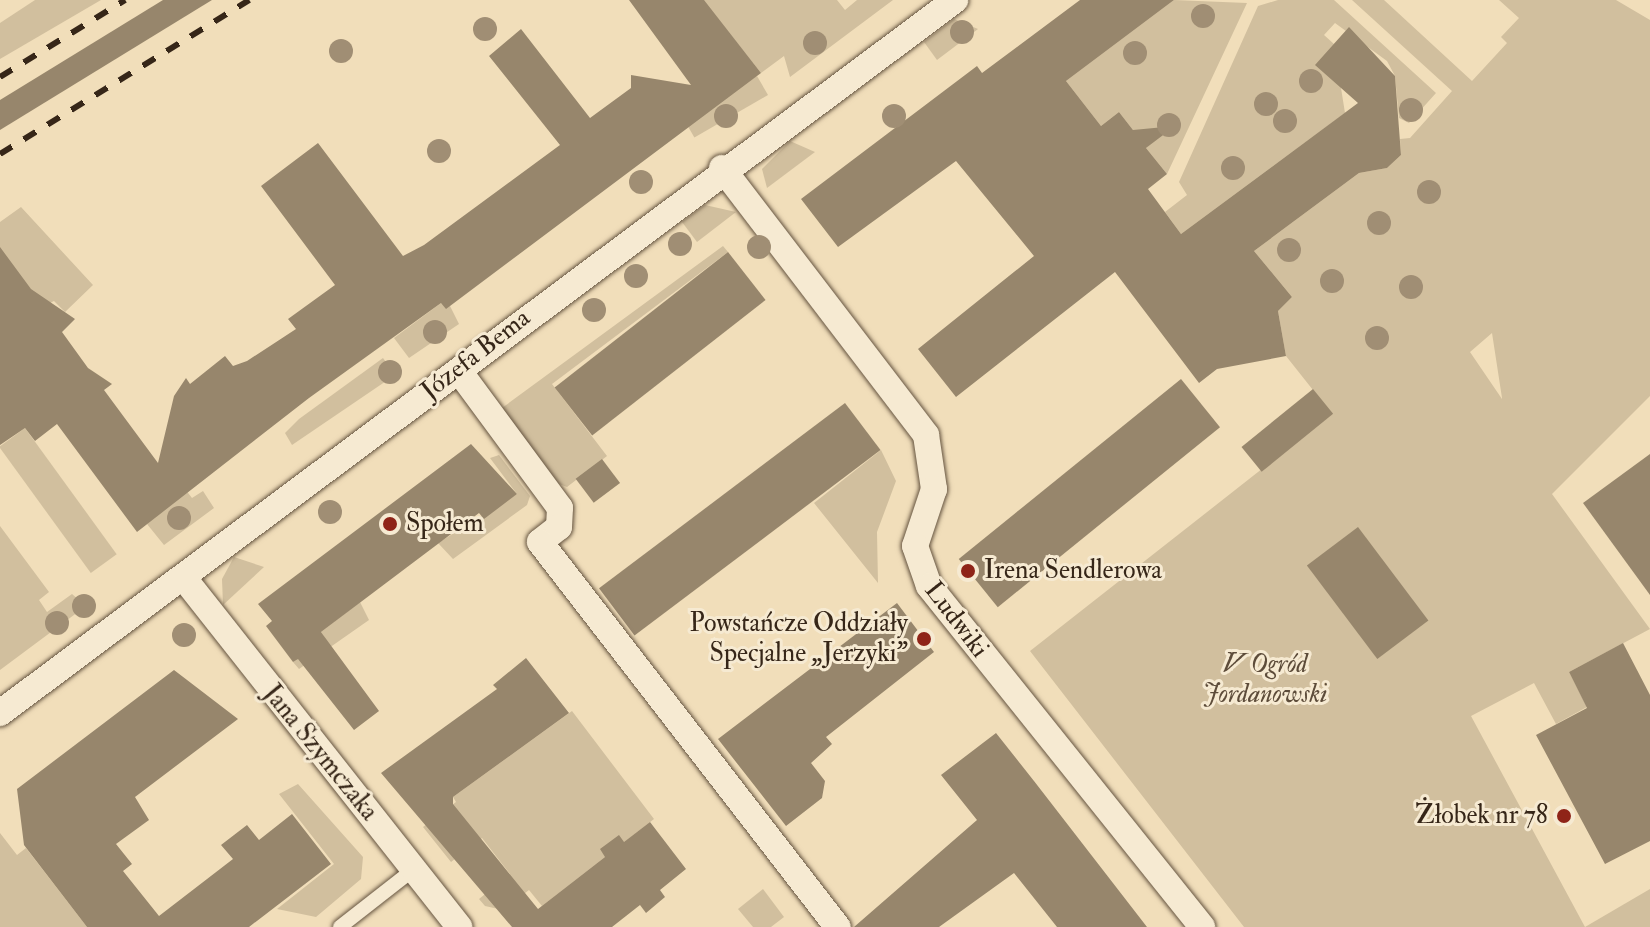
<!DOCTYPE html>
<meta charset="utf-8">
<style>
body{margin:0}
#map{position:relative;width:1650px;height:927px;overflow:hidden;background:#f1deba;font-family:"IM FELL Double Pica",serif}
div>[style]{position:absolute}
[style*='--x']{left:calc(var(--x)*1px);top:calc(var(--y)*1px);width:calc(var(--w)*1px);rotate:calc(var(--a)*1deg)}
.green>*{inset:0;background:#d1bf9e;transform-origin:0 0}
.building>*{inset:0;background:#97866c;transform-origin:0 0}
.roads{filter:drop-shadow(0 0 2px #655440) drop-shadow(0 0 2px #655440)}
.lane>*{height:14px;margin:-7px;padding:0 7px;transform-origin:7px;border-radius:7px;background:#f6ead2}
.street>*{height:26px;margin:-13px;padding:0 13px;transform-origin:13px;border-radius:13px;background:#f6ead2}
.rail>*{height:6px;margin-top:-3px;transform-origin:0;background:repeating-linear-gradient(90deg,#362618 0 14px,transparent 0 28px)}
.trees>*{width:24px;height:24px;margin:-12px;border-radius:50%;background:#a08e74}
.dots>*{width:22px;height:22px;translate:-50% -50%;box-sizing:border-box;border:4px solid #f6ead2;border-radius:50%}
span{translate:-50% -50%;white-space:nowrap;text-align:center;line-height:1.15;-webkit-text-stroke:6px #f6ead2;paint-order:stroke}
.street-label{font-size:26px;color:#362618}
.poi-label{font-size:26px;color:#362618}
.left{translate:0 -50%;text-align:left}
.right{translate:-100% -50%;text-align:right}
.park-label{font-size:26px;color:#5d4c3a;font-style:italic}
</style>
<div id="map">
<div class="green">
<div style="clip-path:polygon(35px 0,101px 0,0 59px,0 23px)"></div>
<div style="clip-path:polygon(703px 0,837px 0,845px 10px,857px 0,893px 0,790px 77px,784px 56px,761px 73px)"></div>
<div style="clip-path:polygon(1174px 0,1247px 3px,1167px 174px,1146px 148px,1161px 133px,1140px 139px,1119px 112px,1101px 126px,1066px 81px)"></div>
<div style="clip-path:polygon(1278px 0,1334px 0,1436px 93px,1409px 123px,1399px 118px,1395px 76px,1387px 61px,1335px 23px,1324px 35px,1334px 44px,1345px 113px,1181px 234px,1165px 212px,1187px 195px,1179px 182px,1258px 6px)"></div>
<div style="clip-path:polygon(evenodd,1352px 0,1384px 0,1472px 81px,1507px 43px,1501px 37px,1519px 18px,1499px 0,1616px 0,1650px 20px,1650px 396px,1552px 494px,1650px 629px,1569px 672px,1587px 707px,1556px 724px,1534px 683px,1471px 716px,1585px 927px,1244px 927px,1030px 651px,1332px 414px,1286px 356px,1278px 311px,1292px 297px,1254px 251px,1359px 173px,1387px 168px,1401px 155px,1400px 139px,1410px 138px,1452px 91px,1352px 0,1492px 333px,1502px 398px,1502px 399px,1470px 352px,1492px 333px)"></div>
<div style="clip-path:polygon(954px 19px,978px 29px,937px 60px,924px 42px)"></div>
<div style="left:757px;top:76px;width:22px;height:85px;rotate:60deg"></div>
<div style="clip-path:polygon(790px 141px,815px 152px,767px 188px,762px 169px)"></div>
<div style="clip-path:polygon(705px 205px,736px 212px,697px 242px,682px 222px)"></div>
<div style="clip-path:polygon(21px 207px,93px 285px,65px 312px,54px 301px,39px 308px,0 261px,0 222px)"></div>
<div style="clip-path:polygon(723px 246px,728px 252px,552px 384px,607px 456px,567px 487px,559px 484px,502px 408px)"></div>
<div style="clip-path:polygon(441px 303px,450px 306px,459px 324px,409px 358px,394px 338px)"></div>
<div style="clip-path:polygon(383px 358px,395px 375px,292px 445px,285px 433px,299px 419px)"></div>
<div style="left:25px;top:428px;width:156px;height:32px;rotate:54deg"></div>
<div style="clip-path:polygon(881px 450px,896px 481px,877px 532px,878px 583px,814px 503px)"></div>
<div style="clip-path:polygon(499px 455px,530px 496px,527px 505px,453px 559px,438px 543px,517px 494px,490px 458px)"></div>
<div style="clip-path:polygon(185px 489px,192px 498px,203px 491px,214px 508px,164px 545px,147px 524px)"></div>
<div style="clip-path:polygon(0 526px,49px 592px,39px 600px,47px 612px,72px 594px,86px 606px,0 670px)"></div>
<div style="clip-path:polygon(234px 557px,264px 567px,223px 605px,222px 579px)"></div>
<div style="clip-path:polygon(360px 602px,369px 620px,299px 669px,293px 662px,325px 638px,321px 632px)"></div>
<div style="clip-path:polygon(572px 711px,654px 819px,542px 906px,529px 890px,503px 910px,485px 906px,479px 899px,510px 874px,482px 838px,451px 862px,423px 827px,456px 802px,453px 797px)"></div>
<div style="clip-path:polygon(298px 784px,363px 857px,361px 879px,316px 917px,277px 909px,334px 864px,279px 794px)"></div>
<div style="clip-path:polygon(0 833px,17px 855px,26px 848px,87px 927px,0 927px)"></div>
<div style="clip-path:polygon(763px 889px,784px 917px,771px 927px,753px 927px,738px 909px)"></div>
<div style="clip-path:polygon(1650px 889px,1650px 927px,1585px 927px)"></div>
</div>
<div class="building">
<div style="clip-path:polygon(163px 0,212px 0,0 130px,0 100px)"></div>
<div style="clip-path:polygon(629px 0,704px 0,761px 73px,446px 309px,441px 303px,309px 398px,137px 532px,57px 424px,35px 441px,25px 428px,0 445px,0 247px,31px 289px,75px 319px,62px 332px,88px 368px,112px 384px,104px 390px,158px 463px,174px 396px,186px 378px,190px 384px,225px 356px,233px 366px,247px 361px,296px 329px,288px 319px,335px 285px,261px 186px,318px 143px,403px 256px,424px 245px,560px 145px,489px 56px,521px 29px,590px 118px,631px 88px,631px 75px,691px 85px)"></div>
<div style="clip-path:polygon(1080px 0,1174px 0,1066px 81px,1101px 126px,1119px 112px,1133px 130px,1175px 126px,1146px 148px,1167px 174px,1148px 189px,1181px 234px,1358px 103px,1315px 65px,1349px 27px,1395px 76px,1401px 155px,1387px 168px,1359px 173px,1254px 251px,1292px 297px,1278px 311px,1286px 356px,1217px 369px,1199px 383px,1115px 272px,956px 397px,918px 349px,1034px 256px,956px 161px,838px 247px,801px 199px,977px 66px,982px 73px)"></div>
<div style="left:728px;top:252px;width:61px;height:220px;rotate:52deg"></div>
<div style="left:1181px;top:379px;width:62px;height:286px;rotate:51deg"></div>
<div style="left:1313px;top:389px;width:32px;height:92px;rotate:51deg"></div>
<div style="left:845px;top:403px;width:59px;height:308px;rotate:53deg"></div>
<div style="clip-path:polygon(471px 444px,517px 494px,484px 519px,479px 513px,321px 632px,379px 711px,354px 730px,298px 659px,293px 662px,266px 626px,272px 621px,258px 604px)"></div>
<div style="clip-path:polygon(1650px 454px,1650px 595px,1583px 503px)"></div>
<div style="left:602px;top:459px;width:30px;height:33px;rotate:53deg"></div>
<div style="left:1358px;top:527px;width:117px;height:64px;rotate:53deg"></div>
<div style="clip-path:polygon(897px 603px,934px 652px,826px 737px,832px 744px,811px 763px,825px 781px,822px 798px,786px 826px,718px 739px)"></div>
<div style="clip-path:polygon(1623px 643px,1650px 695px,1650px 841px,1605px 864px,1536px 735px,1587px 708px,1569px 672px)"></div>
<div style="clip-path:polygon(526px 658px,569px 713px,453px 797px,453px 804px,538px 909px,605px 857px,600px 849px,619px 835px,624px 842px,650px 822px,686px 869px,660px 890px,665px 897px,646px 913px,640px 905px,612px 927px,512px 927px,381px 773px,497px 689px,493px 685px)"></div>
<div style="clip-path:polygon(174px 670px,238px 719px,135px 797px,149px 820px,116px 844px,132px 864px,123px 871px,159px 916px,233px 859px,221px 845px,247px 825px,259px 840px,292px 814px,331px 864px,249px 927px,87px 927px,24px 845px,17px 789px)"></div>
<div style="clip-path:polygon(996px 733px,1034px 781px,1147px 927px,1057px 927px,1014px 873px,939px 927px,854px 927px,977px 820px,941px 775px)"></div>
</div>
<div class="roads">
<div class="lane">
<div style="--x:340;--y:927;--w:94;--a:-38.1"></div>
</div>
<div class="street">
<div style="--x:722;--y:168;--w:336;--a:52.6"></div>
<div style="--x:926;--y:435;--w:55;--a:81.6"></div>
<div style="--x:934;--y:489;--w:60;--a:108.4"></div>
<div style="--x:915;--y:546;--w:42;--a:70.7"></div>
<div style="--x:929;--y:586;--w:437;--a:51.3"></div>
<div style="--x:459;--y:371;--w:170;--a:53.6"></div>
<div style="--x:560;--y:508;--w:19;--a:93"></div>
<div style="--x:559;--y:527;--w:24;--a:142"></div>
<div style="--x:540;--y:542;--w:487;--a:52.3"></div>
<div style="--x:183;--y:577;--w:446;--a:51.7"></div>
<div style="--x:0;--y:713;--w:1192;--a:-36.74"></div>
</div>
</div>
<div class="rail">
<div style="--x:0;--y:77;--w:147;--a:-31.6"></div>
<div style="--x:0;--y:154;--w:293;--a:-31.7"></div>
</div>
<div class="trees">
<div style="left:1203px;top:16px"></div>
<div style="left:485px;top:29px"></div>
<div style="left:962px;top:32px"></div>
<div style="left:815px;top:43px"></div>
<div style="left:341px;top:51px"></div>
<div style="left:1135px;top:53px"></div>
<div style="left:1311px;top:81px"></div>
<div style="left:1266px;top:104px"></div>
<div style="left:1411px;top:110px"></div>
<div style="left:726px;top:116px"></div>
<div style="left:894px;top:116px"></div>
<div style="left:1285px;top:121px"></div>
<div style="left:1169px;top:125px"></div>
<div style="left:439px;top:151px"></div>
<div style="left:1233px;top:168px"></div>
<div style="left:641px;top:182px"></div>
<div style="left:1429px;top:192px"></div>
<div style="left:1379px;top:223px"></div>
<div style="left:680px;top:244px"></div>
<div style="left:759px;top:247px"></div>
<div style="left:1289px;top:250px"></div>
<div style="left:636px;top:276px"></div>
<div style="left:1332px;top:281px"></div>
<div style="left:1411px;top:287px"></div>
<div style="left:594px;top:310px"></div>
<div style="left:435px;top:332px"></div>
<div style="left:1377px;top:338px"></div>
<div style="left:390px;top:372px"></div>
<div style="left:330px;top:512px"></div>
<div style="left:179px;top:518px"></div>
<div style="left:84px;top:606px"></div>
<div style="left:57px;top:623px"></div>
<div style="left:184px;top:635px"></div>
</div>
<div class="dots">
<div style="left:390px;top:524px;background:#8f2418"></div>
<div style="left:968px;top:571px;background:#8f2418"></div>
<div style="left:924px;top:639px;background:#8f2418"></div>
<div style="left:1564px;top:816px;background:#8f2418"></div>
</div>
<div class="street-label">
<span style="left:476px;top:355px;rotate:-38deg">Józefa Bema</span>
<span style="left:956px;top:620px;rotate:53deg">Ludwiki</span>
<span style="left:320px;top:753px;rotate:51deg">Jana Szymczaka</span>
</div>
<div class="poi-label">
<span class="left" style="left:406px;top:524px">Społem</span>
<span class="left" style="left:984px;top:571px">Irena Sendlerowa</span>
<span class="right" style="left:908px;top:639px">Powstańcze Oddziały<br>Specjalne „Jerzyki”</span>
<span class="right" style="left:1548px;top:816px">Żłobek nr 78</span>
</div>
<div class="park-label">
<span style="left:1265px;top:680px">V Ogród<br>Jordanowski</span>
</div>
</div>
